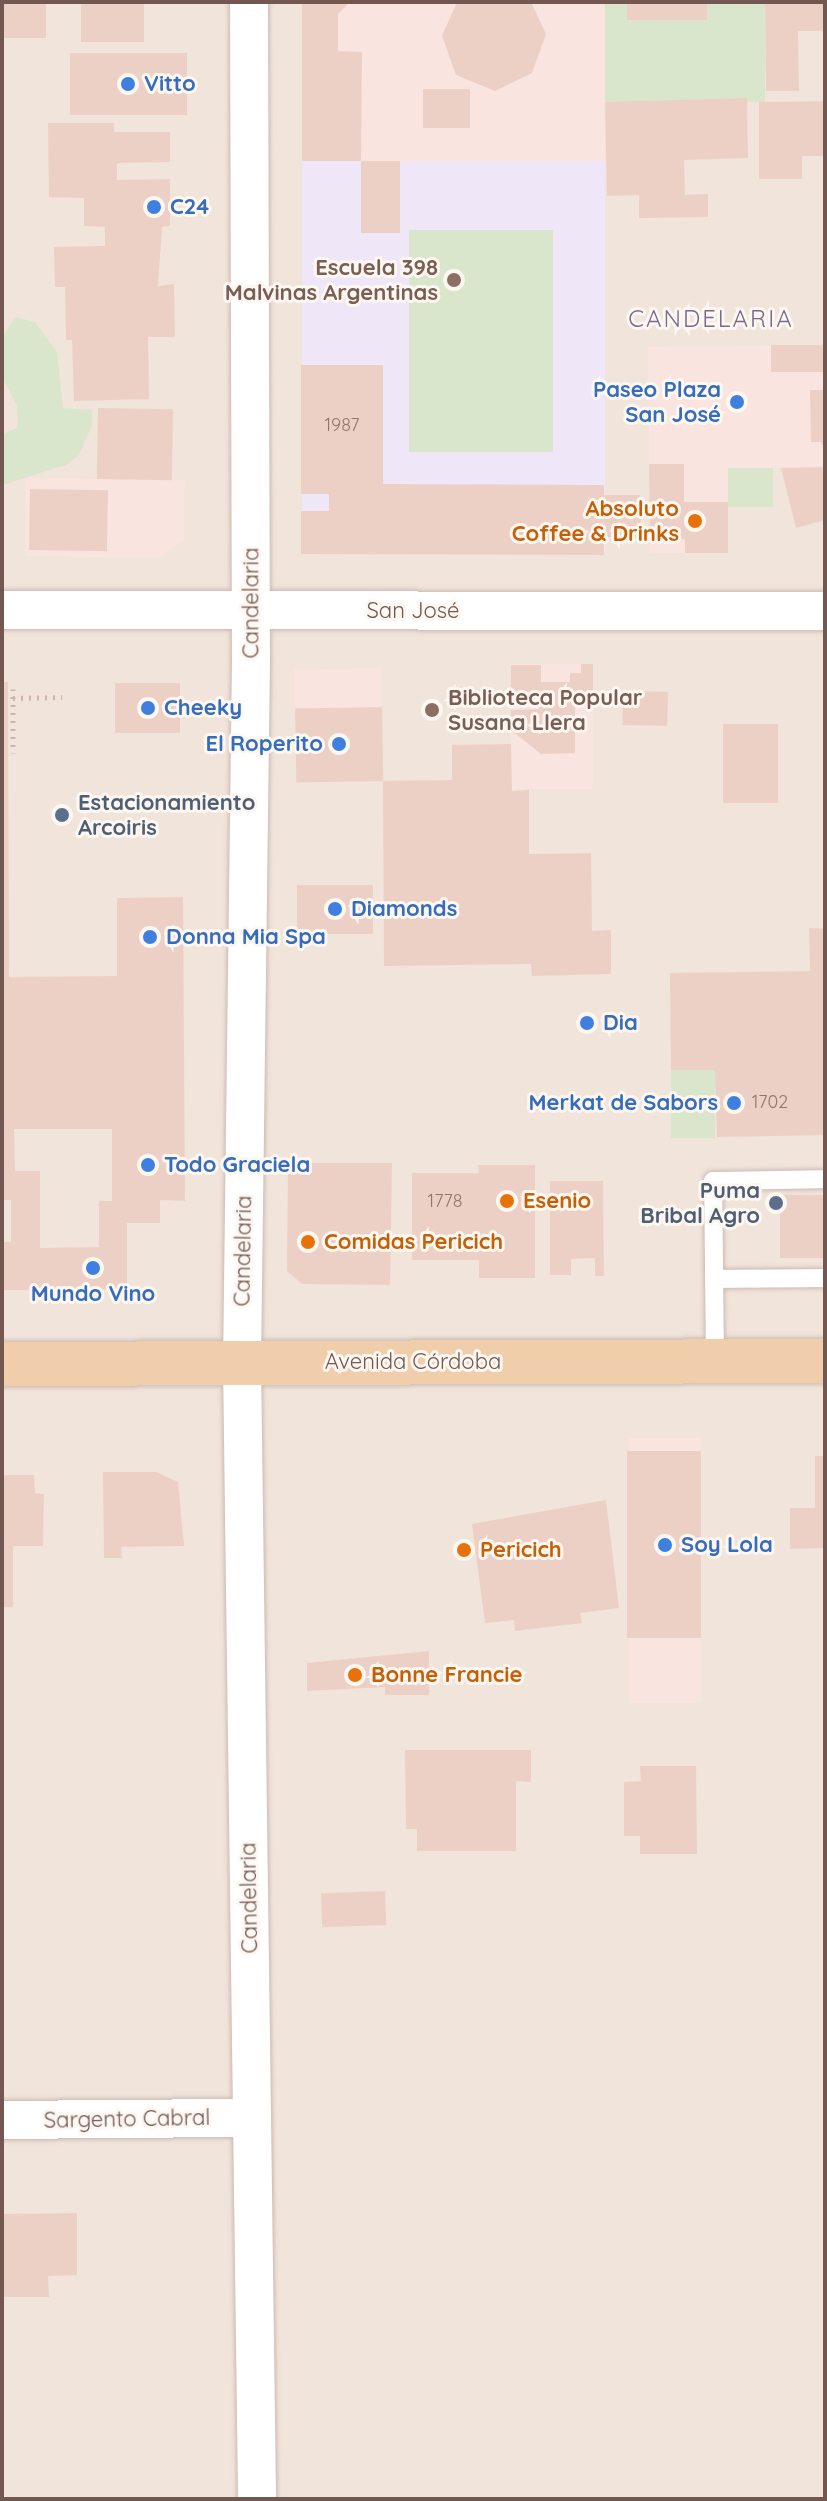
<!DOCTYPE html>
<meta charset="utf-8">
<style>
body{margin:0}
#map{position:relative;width:827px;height:2501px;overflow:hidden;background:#faf2eb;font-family:Quicksand,sans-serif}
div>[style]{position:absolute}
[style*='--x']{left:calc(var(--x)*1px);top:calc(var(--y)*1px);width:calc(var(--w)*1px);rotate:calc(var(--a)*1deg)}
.residential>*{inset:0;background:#f1e4da;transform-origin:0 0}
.commercial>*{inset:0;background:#f9e4e0;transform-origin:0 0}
.education>*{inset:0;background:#efe7f7;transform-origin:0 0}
.green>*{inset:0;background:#d9e6cb;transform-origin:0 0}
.building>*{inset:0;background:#ecd0c6;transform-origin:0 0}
.path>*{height:5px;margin-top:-2.5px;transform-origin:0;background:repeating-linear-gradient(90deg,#d1b3a9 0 2px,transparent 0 8px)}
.roads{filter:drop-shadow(0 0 2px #cbbab2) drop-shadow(0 0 2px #cbbab2)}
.lane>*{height:18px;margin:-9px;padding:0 9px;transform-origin:9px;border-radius:9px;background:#fff}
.street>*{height:38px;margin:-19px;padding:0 19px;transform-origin:19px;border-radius:19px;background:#fff}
.primary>*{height:44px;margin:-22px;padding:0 22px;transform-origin:22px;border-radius:22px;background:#f0ceac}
.dots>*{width:22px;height:22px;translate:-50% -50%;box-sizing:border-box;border:4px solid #fdf7f1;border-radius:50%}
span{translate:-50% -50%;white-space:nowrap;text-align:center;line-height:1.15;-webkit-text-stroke:6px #fdf7f1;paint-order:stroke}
.number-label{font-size:18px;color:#90766e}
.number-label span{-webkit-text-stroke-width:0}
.shop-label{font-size:22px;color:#366cbe;font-weight:700}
.left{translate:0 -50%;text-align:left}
.right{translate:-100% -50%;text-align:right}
.education-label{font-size:22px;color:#785e54;font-weight:700}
.food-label{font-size:22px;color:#c56008;font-weight:700}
.street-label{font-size:22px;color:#725851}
.service-label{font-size:22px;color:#4e5e75;font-weight:700}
.neighbourhood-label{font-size:24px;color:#7c698d;letter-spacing:2px}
.frame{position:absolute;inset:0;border:4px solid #725851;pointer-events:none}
</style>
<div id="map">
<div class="residential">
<div style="left:2px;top:2px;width:823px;height:2497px"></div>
</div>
<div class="commercial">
<div style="left:302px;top:2px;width:303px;height:159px"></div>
<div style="clip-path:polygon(825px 345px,825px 467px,728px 469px,728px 553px,650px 553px,648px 347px)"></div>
<div style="clip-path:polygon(26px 478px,185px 480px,184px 540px,159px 558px,25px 556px)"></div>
<div style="left:593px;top:664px;width:125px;height:82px;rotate:90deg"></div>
<div style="left:381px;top:668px;width:113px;height:87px;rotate:89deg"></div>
<div style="left:629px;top:1438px;width:72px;height:265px"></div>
</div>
<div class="education">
<div style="left:302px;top:161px;width:303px;height:393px"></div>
</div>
<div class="green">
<div style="left:605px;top:2px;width:160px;height:100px"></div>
<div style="left:553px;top:230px;width:222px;height:144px;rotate:90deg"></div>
<div style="clip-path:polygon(15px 317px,35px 322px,57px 352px,63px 408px,92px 410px,92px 425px,79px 455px,66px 465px,2px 485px,2px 435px,18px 427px,17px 406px,2px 377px,2px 338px)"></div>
<div style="left:773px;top:468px;width:39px;height:45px;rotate:90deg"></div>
<div style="left:671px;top:1070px;width:44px;height:68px"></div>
</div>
<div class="building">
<div style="left:2px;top:2px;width:44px;height:36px"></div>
<div style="left:81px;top:2px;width:63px;height:40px"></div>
<div style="clip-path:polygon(302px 2px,350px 2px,338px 14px,338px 51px,362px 52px,361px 161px,302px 161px)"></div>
<div style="clip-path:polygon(457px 2px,531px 2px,546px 34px,532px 73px,495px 91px,456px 75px,442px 36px)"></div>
<div style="left:627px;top:2px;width:80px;height:18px"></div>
<div style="clip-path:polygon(765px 2px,825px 2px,825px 31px,798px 31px,799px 91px,766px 91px)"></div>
<div style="left:70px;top:53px;width:117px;height:62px"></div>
<div style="left:470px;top:89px;width:39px;height:47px;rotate:90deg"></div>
<div style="clip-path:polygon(747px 98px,748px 158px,684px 160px,685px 195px,708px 194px,708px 217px,639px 218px,639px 195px,607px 196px,605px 102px)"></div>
<div style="clip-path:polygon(825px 101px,825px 156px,802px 156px,802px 179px,759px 179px,759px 102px)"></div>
<div style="clip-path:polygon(48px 123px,114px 123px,114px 132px,170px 132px,170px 162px,117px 163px,117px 180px,170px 179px,170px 226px,162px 227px,158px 286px,174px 284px,175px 337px,148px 337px,149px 399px,74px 401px,72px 340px,66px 340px,65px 287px,55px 287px,54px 247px,105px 246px,105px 227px,84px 226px,84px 198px,49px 197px)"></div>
<div style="left:361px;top:161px;width:39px;height:72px"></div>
<div style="left:771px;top:345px;width:54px;height:27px"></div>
<div style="clip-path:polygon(301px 365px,383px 365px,383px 484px,604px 485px,604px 495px,640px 495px,641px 538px,604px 537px,604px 555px,301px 554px,301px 511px,329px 511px,329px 494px,301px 494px)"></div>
<div style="clip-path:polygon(810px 390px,825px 390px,825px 452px,821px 442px,811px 442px)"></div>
<div style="left:98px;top:408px;width:75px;height:71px;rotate:1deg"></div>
<div style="clip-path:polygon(649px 464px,684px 464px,684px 502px,728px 502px,728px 553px,685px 553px,685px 539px,650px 540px)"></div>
<div style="clip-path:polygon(825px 467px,825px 520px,796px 528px,781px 468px)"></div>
<div style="left:30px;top:489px;width:78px;height:61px;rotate:1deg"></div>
<div style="clip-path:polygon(581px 664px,593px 664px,593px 706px,575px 706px,575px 753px,541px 754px,511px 730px,511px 710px,539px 709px,539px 698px,511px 698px,511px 665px,541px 665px,541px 682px,570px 682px,570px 673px,581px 673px)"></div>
<div style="clip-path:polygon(evenodd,2px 682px,8px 682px,9px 977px,117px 976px,117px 898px,183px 897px,185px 1201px,160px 1200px,160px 1223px,127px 1223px,127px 1289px,2px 1290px,2px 1242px,11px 1242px,11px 1200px,2px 1200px,2px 682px,14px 1129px,112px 1129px,112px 1201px,99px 1201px,99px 1247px,40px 1248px,40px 1171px,15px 1171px,14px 1129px)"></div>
<div style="left:115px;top:683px;width:65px;height:50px"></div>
<div style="left:623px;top:691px;width:45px;height:34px;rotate:1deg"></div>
<div style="left:382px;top:707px;width:74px;height:87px;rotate:89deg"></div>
<div style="left:778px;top:724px;width:79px;height:55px;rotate:90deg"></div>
<div style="clip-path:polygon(511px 744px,512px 791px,529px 790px,529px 854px,591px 853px,592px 931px,611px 930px,611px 974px,532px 976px,531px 964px,384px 966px,383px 781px,452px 780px,452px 745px)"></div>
<div style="left:297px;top:885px;width:76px;height:49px"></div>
<div style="clip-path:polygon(809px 928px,825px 929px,825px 1135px,717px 1137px,715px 1070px,671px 1070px,670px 973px,810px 971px)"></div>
<div style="clip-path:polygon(288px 1163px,392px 1163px,390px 1285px,302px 1284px,287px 1271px)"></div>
<div style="clip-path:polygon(478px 1165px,535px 1165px,535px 1278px,479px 1278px,479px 1260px,412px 1260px,412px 1173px,479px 1173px)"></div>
<div style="clip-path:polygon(550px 1181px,603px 1181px,604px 1276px,595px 1276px,595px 1258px,571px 1259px,571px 1275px,550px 1275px)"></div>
<div style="left:780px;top:1195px;width:45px;height:63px"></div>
<div style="left:701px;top:1451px;width:187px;height:74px;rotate:90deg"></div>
<div style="clip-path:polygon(815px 1456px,825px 1456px,825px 1548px,790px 1549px,790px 1508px,815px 1508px)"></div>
<div style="clip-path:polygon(103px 1472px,156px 1472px,178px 1482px,184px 1546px,121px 1547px,122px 1558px,104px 1558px)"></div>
<div style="clip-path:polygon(2px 1475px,34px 1475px,35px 1493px,44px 1494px,43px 1546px,13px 1546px,13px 1607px,2px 1607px)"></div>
<div style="clip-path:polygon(606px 1500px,619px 1608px,580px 1613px,582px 1623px,515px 1631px,514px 1620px,485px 1623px,472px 1524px)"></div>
<div style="clip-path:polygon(429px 1651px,429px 1695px,385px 1695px,385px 1687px,307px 1691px,307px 1663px)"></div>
<div style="clip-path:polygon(405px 1750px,531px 1750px,531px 1782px,516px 1781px,516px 1851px,417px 1851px,417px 1829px,406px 1829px)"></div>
<div style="clip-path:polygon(640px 1766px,696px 1766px,697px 1854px,640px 1854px,640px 1836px,624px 1836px,624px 1782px,641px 1781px)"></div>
<div style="left:385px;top:1891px;width:34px;height:64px;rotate:88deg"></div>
<div style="clip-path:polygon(77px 2213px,77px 2275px,48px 2276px,49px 2297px,2px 2297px,2px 2214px)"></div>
</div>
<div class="path">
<div style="--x:13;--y:689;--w:64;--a:90"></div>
<div style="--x:13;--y:698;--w:49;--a:-1.2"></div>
</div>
<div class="roads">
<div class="lane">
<div style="--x:714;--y:1279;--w:111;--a:-0.5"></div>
<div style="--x:715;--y:1361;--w:180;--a:-90.6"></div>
<div style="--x:713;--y:1181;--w:112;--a:-1"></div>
</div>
<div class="street">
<div style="--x:249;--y:2;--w:656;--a:89.83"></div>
<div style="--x:251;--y:658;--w:704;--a:90.73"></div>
<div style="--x:242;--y:1362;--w:1137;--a:89.24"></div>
<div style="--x:2;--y:610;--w:823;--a:0.07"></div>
<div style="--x:2;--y:2120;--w:250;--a:-0.5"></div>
</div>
<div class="primary">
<div style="--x:2;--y:1364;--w:823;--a:-0.21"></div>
</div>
</div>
<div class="dots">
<div style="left:128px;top:84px;background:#3f7fe0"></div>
<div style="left:154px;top:207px;background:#3f7fe0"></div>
<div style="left:454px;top:280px;background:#8d6e63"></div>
<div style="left:737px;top:402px;background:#3f7fe0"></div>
<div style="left:695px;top:521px;background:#e8710a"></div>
<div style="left:148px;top:708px;background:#3f7fe0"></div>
<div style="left:432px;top:710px;background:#8d6e63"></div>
<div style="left:339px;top:744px;background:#3f7fe0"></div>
<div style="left:62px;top:815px;background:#5c6f8a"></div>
<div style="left:335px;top:909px;background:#3f7fe0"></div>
<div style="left:150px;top:937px;background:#3f7fe0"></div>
<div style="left:587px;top:1023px;background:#3f7fe0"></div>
<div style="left:734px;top:1103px;background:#3f7fe0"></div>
<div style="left:148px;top:1165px;background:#3f7fe0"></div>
<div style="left:507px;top:1201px;background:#e8710a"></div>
<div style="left:776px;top:1203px;background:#5c6f8a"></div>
<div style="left:308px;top:1242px;background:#e8710a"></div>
<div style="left:93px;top:1268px;background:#3f7fe0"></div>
<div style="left:665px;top:1545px;background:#3f7fe0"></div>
<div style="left:464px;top:1550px;background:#e8710a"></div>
<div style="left:355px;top:1675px;background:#e8710a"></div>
</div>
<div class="number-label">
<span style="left:342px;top:425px">1987</span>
<span style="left:770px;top:1102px">1702</span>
<span style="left:445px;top:1201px">1778</span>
</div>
<div class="shop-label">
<span class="left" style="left:144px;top:84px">Vitto</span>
<span class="left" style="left:170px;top:207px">C24</span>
<span class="right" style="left:721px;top:402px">Paseo Plaza<br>San José</span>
<span class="left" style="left:164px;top:708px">Cheeky</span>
<span class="right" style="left:323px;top:744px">El Roperito</span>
<span class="left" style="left:351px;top:909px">Diamonds</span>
<span class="left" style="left:166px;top:937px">Donna Mia Spa</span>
<span class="left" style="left:603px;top:1023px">Dia</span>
<span class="right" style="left:718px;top:1103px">Merkat de Sabors</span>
<span class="left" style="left:164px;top:1165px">Todo Graciela</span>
<span style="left:93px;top:1294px">Mundo Vino</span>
<span class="left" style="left:681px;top:1545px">Soy Lola</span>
</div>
<div class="education-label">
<span class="right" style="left:438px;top:280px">Escuela 398<br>Malvinas Argentinas</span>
<span class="left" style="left:448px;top:710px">Biblioteca Popular<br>Susana Llera</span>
</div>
<div class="food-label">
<span class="right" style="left:679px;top:521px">Absoluto<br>Coffee &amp; Drinks</span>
<span class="left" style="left:523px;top:1201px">Esenio</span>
<span class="left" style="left:324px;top:1242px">Comidas Pericich</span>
<span class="left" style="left:480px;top:1550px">Pericich</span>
<span class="left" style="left:371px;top:1675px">Bonne Francie</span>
</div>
<div class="street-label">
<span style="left:251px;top:603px;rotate:-90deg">Candelaria</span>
<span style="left:413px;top:611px">San José</span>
<span style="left:243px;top:1251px;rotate:-89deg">Candelaria</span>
<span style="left:413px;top:1362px">Avenida Córdoba</span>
<span style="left:249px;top:1898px;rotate:-91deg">Candelaria</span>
<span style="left:127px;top:2119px;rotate:-1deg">Sargento Cabral</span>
</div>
<div class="service-label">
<span class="left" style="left:78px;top:815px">Estacionamiento<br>Arcoiris</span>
<span class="right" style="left:760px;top:1203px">Puma<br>Bribal Agro</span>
</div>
<div class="neighbourhood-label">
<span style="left:711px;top:319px">CANDELARIA</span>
</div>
<div class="frame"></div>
</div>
